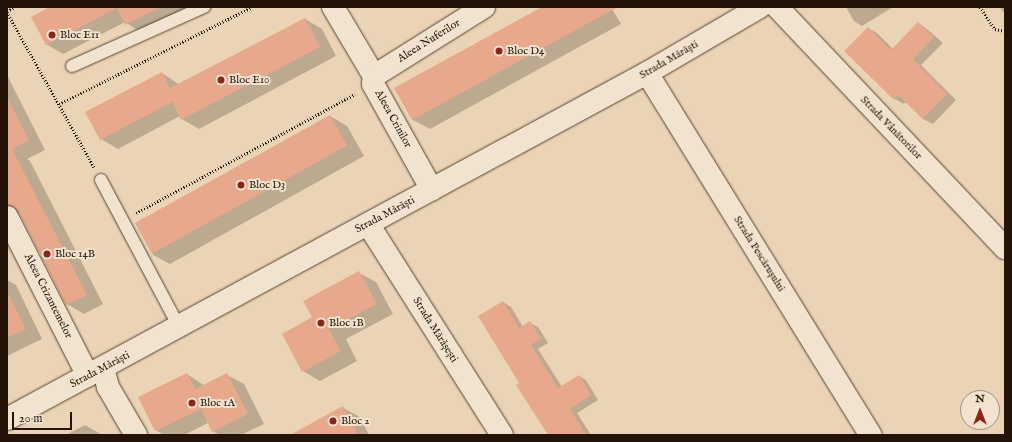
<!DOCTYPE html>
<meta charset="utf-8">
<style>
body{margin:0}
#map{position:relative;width:1012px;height:442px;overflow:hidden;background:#ead4b5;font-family:"IM FELL English",serif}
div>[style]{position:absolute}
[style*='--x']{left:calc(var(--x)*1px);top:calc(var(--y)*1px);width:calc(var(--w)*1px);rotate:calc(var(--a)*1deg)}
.shadow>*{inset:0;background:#0003}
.building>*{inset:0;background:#e7a88b;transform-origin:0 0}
.path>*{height:2.5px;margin-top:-1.25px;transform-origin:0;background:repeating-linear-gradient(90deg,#241407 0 1px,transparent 0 3px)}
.roads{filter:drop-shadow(0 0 1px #564432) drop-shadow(0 0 1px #564432)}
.service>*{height:12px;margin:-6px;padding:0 6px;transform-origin:6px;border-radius:6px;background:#f1e3cf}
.minor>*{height:22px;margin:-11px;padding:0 11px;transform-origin:11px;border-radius:11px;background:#f1e3cf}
.secondary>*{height:22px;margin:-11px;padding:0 11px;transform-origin:11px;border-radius:11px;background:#f1e3cf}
.dots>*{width:11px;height:11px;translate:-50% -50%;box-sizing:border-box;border:2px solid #f1e3cf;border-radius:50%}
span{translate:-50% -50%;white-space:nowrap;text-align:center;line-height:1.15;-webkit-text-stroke:4px #f1e3cf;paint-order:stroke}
.poi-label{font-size:11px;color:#241407}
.left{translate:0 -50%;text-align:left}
.street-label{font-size:11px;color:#241407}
.frame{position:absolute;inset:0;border:8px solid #241407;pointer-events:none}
.north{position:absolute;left:960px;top:390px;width:40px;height:40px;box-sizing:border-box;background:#f1e3cf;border:1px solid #9f907f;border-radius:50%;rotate:0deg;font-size:11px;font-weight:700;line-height:16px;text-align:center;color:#241407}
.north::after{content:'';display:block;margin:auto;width:14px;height:18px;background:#8f2418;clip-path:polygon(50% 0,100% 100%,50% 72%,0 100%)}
.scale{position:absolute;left:12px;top:412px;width:60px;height:18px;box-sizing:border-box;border:2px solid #241407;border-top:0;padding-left:5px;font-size:12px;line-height:14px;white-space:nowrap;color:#241407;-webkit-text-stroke:3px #f1e3cf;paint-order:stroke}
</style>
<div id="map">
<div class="shadow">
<div style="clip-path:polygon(52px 7px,197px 7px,143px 34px,125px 22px,63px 54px,46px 44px)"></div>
<div style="clip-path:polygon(544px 7px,611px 7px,621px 24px,430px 129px,413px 120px,396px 89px)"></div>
<div style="clip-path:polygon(846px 7px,893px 7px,862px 26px,854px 21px)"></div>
<div style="clip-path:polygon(1000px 7px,1005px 7px,1005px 13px,1003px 12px)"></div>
<div style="clip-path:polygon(305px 19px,322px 29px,336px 56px,199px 129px,182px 119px,180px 116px,118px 149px,101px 139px,162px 73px,180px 85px)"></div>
<div style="clip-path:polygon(918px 23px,927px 29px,943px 43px,921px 65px,956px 100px,933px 124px,923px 119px,906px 102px,904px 104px,895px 99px,868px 28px,877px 33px,893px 49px)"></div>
<div style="clip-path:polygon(7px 75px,45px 150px,27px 159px,30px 161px,103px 304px,84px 314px,67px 304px,21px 215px,15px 211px,7px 215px)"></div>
<div style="clip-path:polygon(330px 116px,347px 126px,364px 156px,170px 264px,153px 255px,136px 224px)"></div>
<div style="clip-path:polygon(359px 273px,376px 282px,393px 314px,346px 339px,357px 361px,320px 381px,303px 371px,313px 318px)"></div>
<div style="clip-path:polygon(7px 280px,16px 285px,42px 339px,7px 356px)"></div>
<div style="clip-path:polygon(503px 302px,511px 307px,523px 327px,530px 323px,538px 327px,548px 343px,538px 349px,562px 387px,579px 376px,586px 380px,598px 400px,577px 413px,591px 435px,551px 435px,520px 384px)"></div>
<div style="clip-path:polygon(187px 374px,205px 386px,227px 375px,244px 384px,264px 424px,241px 435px,220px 435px,212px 431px,208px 423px,184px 435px,164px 435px,156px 430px)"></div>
<div style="clip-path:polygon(343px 408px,360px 417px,369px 435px,292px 435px)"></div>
<div style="clip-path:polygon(85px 425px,102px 435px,66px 435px)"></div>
</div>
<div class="building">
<div style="clip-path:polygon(50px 7px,161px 7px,125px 25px,117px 8px,46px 45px,31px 17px)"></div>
<div style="clip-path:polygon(542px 7px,618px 7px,412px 120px,394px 88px)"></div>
<div style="clip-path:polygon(305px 18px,320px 47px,181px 120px,172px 102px,100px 140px,85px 112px,162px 72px,170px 88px)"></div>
<div style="clip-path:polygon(918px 22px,934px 37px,913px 59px,947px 94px,923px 119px,898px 95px,894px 100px,844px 51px,868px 27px,891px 50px)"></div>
<div style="clip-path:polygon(7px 97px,29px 140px,12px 149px,87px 295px,66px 305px,18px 211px,13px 206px,7px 205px)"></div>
<div style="left:330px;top:115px;width:35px;height:223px;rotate:61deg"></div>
<div style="clip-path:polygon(359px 271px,377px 304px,329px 329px,341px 351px,302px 372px,282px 334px,312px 317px,303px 301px)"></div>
<div style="clip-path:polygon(7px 291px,26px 329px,7px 338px)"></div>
<div style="clip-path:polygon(503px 301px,519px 328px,530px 321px,541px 339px,531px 345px,558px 388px,579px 375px,591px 395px,570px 409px,586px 435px,548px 435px,516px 385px,519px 383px,478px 316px)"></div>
<div style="clip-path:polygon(187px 373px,195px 389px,227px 373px,248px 414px,212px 432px,201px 409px,155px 431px,138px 397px)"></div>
<div style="clip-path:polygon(343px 406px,358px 435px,290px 435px)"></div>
</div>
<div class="path">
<div style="--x:980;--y:7;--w:27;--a:56"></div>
<div style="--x:995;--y:29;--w:10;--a:11"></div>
<div style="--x:7;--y:11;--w:9;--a:-27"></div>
<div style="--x:7;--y:12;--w:178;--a:60.7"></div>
<div style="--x:59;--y:104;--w:216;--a:-26.7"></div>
<div style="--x:136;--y:213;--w:249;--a:-28.5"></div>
</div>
<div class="roads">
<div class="service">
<div style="--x:72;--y:66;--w:145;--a:-24.1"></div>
<div style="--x:101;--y:180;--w:166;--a:62"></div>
</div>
<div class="minor">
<div style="--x:333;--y:7;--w:80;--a:59.3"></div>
<div style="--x:374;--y:76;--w:8;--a:97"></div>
<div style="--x:373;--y:84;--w:121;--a:60.9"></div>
<div style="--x:777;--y:7;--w:332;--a:46.6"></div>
<div style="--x:647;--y:73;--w:426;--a:58.3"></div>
<div style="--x:374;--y:76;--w:130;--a:-32.1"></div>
<div style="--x:7;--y:217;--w:178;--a:63"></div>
<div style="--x:368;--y:224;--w:250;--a:57.6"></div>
<div style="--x:103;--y:368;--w:20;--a:75"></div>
<div style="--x:108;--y:387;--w:56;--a:59.7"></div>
</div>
<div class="secondary">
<div style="--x:7;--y:419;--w:728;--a:-28.4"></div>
<div style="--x:647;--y:73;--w:131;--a:-30.3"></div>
</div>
</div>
<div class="dots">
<div style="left:52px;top:35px;background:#8f2418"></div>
<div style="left:499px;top:51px;background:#8f2418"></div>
<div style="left:221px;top:80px;background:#8f2418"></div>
<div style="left:241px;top:185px;background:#8f2418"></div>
<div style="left:47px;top:254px;background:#8f2418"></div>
<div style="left:321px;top:323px;background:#8f2418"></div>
<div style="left:192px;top:403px;background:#8f2418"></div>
<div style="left:333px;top:421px;background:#8f2418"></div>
</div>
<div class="poi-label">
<span class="left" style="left:60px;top:35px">Bloc E11</span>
<span class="left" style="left:507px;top:51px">Bloc D4</span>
<span class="left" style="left:229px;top:80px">Bloc E10</span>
<span class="left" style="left:249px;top:185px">Bloc D3</span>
<span class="left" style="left:55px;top:254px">Bloc 14B</span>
<span class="left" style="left:329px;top:323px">Bloc 1B</span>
<span class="left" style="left:200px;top:403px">Bloc 1A</span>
<span class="left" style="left:341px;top:421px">Bloc 2</span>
</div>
<div class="street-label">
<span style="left:429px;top:41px;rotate:-32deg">Aleea Nuferilor</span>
<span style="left:669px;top:60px;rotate:-30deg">Strada Mărăști</span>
<span style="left:393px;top:119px;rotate:61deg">Aleea Crinilor</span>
<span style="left:891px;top:128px;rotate:46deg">Strada Vânătorilor</span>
<span style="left:385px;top:215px;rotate:-28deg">Strada Mărăști</span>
<span style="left:759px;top:254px;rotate:58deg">Strada Pescărușului</span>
<span style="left:48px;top:296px;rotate:63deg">Aleea Crizantemelor</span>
<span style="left:435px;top:330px;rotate:58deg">Strada Mărășești</span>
<span style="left:100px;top:370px;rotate:-28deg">Strada Mărăști</span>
</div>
<div class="frame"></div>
<div class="north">N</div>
<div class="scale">20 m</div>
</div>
